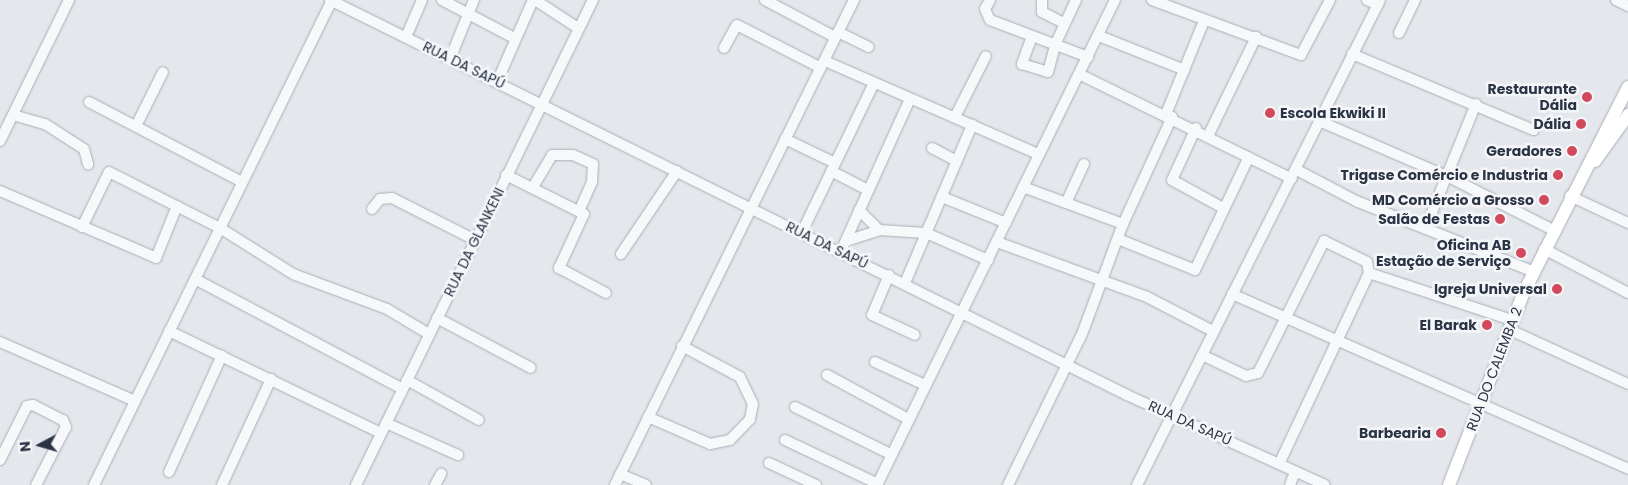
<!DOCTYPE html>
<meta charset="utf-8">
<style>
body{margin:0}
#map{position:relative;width:1628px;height:485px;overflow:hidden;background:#e4e7ec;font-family:Poppins,sans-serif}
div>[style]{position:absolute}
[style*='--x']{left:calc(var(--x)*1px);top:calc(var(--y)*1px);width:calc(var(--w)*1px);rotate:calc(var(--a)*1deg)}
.roads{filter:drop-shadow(0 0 1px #a9aeb7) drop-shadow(0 0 1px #a9aeb7)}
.minor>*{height:10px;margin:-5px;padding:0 5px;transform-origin:5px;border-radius:5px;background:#f7f8fa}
.major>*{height:12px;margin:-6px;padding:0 6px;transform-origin:6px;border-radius:6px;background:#fff}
.dots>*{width:14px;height:14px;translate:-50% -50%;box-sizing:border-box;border:2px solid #f4f6f9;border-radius:50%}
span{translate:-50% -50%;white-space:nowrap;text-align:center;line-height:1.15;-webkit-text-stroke:5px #f4f6f9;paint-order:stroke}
.street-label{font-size:14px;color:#2b3445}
.poi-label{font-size:14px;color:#2b3445;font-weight:700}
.right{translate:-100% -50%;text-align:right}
.left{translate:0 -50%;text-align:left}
.north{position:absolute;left:15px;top:420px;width:50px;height:50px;-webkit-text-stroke:4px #f4f6f9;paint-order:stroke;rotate:264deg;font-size:14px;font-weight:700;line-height:20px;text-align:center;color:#2b3445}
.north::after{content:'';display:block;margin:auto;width:18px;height:22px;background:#2b3445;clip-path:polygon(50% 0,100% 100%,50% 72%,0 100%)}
</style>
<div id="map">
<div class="roads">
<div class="minor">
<div style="--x:330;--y:0;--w:890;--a:26.36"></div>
<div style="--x:1127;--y:395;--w:217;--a:24.4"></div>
<div style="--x:442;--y:0;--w:81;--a:27.8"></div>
<div style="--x:535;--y:0;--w:51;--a:33.1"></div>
<div style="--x:765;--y:0;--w:79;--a:27.9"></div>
<div style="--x:990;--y:0;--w:10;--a:119"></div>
<div style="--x:985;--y:9;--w:12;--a:66"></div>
<div style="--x:990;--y:20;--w:105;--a:20.7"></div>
<div style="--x:1042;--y:0;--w:12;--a:90"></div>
<div style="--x:1042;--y:12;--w:25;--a:27"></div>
<div style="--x:1152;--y:0;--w:159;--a:20.3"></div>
<div style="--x:1301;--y:55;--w:62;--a:-62.2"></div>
<div style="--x:1367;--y:0;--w:12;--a:24"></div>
<div style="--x:1616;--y:0;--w:13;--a:27"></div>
<div style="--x:838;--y:32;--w:34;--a:26"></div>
<div style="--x:1399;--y:33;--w:37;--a:-64"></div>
<div style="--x:1099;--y:36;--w:92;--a:21.6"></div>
<div style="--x:406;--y:37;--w:40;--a:-66.6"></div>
<div style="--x:1031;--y:39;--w:27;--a:110"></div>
<div style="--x:1022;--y:64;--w:27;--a:17"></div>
<div style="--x:1048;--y:72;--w:28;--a:-75"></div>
<div style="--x:1055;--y:45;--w:50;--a:-65"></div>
<div style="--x:724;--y:48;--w:26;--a:-61"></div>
<div style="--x:737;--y:25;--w:94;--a:27.1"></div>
<div style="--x:1352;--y:54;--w:197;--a:22.7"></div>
<div style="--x:450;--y:59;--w:64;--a:-67.9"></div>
<div style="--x:825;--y:61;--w:232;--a:23.6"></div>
<div style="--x:1079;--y:74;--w:237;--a:26.2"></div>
<div style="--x:497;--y:82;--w:90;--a:-66.3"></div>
<div style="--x:89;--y:102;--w:173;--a:27.6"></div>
<div style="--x:1166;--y:114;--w:100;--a:-67.8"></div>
<div style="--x:13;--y:115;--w:33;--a:16"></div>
<div style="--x:45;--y:124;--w:46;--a:32.7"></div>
<div style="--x:84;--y:149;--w:16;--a:75"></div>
<div style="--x:955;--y:117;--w:68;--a:-63.1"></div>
<div style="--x:1319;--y:121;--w:139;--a:23.3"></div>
<div style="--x:1447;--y:176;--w:119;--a:27"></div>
<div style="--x:136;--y:126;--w:60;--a:-63.4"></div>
<div style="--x:1196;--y:128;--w:57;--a:114.8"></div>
<div style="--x:1172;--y:180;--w:58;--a:28.8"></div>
<div style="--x:1209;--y:134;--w:108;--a:-64.1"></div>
<div style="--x:785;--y:139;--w:55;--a:25.6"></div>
<div style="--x:0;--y:141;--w:157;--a:-63.9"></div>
<div style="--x:932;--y:148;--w:26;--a:28"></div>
<div style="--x:1297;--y:170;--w:67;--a:27.7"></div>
<div style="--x:1356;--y:201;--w:192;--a:21.7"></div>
<div style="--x:831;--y:171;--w:42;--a:27.2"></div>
<div style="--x:506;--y:175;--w:87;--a:26.6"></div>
<div style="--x:584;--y:214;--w:60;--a:114.8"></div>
<div style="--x:559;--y:268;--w:53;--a:28"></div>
<div style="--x:533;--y:187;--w:37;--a:-59"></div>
<div style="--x:552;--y:155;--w:21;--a:0"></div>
<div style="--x:573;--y:155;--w:22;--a:24"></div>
<div style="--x:593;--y:164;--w:18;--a:93"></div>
<div style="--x:592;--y:182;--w:32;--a:114"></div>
<div style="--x:1023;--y:187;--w:107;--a:20.3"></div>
<div style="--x:0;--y:191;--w:170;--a:23.2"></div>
<div style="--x:156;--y:258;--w:56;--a:-68"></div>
<div style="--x:1570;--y:196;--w:64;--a:25"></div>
<div style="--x:942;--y:197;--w:69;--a:22.1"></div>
<div style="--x:1066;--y:203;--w:43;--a:-65.2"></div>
<div style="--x:372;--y:209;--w:13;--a:-51"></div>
<div style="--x:380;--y:199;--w:12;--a:-5"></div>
<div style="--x:392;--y:198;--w:93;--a:26.8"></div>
<div style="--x:859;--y:210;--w:28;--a:45"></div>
<div style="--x:82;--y:227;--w:61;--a:-63.9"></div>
<div style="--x:109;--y:172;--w:124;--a:26.8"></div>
<div style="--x:220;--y:228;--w:86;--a:32.2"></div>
<div style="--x:293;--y:274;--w:100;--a:20.4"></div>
<div style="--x:387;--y:309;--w:49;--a:30.8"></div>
<div style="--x:1426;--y:227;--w:133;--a:-67.9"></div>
<div style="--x:802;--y:232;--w:165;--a:-64.2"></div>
<div style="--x:1118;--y:239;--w:83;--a:21.9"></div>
<div style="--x:1195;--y:270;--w:125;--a:-64.5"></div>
<div style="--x:846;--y:241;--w:35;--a:-18"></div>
<div style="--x:879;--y:230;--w:47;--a:3.7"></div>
<div style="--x:926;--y:233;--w:68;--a:23.5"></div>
<div style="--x:997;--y:242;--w:160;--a:20.1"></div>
<div style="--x:1147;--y:297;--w:74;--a:27.3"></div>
<div style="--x:1544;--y:249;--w:95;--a:27.6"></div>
<div style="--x:841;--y:251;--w:167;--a:-65.6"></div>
<div style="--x:621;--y:254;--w:100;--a:-56"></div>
<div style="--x:1369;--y:273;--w:151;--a:18.2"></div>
<div style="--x:889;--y:275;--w:43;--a:113"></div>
<div style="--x:872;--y:315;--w:47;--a:24.9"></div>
<div style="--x:195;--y:279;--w:235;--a:27.9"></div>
<div style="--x:905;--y:283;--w:172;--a:-67"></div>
<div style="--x:1232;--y:294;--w:433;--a:23.8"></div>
<div style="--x:437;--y:318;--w:106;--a:28"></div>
<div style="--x:1508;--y:329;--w:132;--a:24.6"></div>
<div style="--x:169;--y:331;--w:235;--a:25.7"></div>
<div style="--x:0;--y:342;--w:147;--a:23.6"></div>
<div style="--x:1202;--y:355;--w:49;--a:25.5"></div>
<div style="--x:1246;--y:376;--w:12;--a:-14"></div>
<div style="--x:1258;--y:373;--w:148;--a:-63.4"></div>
<div style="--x:1324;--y:241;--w:48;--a:26"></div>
<div style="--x:1367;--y:262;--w:11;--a:80"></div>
<div style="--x:1369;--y:273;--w:211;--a:115.2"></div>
<div style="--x:875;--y:362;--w:55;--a:24.7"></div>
<div style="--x:827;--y:375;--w:92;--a:28.5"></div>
<div style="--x:407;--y:380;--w:82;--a:29.1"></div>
<div style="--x:795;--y:407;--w:108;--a:26.3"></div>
<div style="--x:648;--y:417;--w:68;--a:23.5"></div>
<div style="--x:710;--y:444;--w:20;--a:-11"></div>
<div style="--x:730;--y:440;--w:29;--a:-46"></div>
<div style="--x:750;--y:419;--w:15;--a:-79"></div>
<div style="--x:753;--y:404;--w:30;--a:-116"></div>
<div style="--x:740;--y:377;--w:66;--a:-151.9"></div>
<div style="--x:386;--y:423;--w:79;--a:24"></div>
<div style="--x:785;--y:440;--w:103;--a:25.3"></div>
<div style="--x:0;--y:460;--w:60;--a:-63.4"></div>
<div style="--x:27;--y:406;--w:6;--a:-9"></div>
<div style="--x:33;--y:405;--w:34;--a:27"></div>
<div style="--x:63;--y:420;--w:8;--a:67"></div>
<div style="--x:66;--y:427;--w:65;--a:117.3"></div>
<div style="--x:769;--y:463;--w:52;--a:25.1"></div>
<div style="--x:169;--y:472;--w:128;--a:-65.6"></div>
<div style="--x:620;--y:474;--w:28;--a:23"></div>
<div style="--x:94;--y:485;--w:540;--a:-63.86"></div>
<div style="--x:222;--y:485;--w:117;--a:-65.2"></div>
<div style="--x:356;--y:485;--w:540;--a:-63.96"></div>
<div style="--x:435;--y:485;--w:13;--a:-61"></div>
<div style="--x:615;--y:485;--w:541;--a:-63.77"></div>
<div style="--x:877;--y:485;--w:540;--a:-63.86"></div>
<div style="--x:1008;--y:485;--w:168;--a:-63.9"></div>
<div style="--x:1082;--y:334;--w:117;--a:-69.6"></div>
<div style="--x:1123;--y:224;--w:118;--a:-65.4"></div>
<div style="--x:1137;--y:485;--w:542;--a:-63.39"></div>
<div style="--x:1290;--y:485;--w:14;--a:-69"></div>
</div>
<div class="major">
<div style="--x:1595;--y:161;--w:57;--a:-54.3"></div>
<div style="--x:1449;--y:485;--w:207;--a:-68.8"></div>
<div style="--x:1524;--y:292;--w:230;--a:-63.1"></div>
</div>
</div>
<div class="dots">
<div style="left:1587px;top:97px;background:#d1495b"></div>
<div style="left:1270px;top:113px;background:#d1495b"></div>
<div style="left:1581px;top:124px;background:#d1495b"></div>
<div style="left:1572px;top:151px;background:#d1495b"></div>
<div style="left:1558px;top:175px;background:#d1495b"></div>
<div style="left:1544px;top:200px;background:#d1495b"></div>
<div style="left:1500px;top:219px;background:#d1495b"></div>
<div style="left:1521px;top:253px;background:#d1495b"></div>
<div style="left:1557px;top:289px;background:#d1495b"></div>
<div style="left:1487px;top:325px;background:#d1495b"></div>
<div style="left:1441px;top:433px;background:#d1495b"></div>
</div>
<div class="street-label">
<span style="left:464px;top:65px;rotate:26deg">RUA DA SAPÚ</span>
<span style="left:474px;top:242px;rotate:-64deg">RUA DA GLANKENI</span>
<span style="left:827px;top:245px;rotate:26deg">RUA DA SAPÚ</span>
<span style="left:1494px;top:369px;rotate:-69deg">RUA DO CALEMBA 2</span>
<span style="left:1190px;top:423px;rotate:24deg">RUA DA SAPÚ</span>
</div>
<div class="poi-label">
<span class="right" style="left:1577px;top:97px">Restaurante<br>Dália</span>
<span class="left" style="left:1280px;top:113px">Escola Ekwiki II</span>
<span class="right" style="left:1571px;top:124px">Dália</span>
<span class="right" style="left:1562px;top:151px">Geradores</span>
<span class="right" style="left:1548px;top:175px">Trigase Comércio e Industria</span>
<span class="right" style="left:1534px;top:200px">MD Comércio a Grosso</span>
<span class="right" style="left:1490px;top:219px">Salão de Festas</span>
<span class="right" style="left:1511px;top:253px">Oficina AB<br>Estação de Serviço</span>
<span class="right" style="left:1547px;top:289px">Igreja Universal</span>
<span class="right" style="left:1477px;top:325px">El Barak</span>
<span class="right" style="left:1431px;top:433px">Barbearia</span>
</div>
<div class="north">N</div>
</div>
